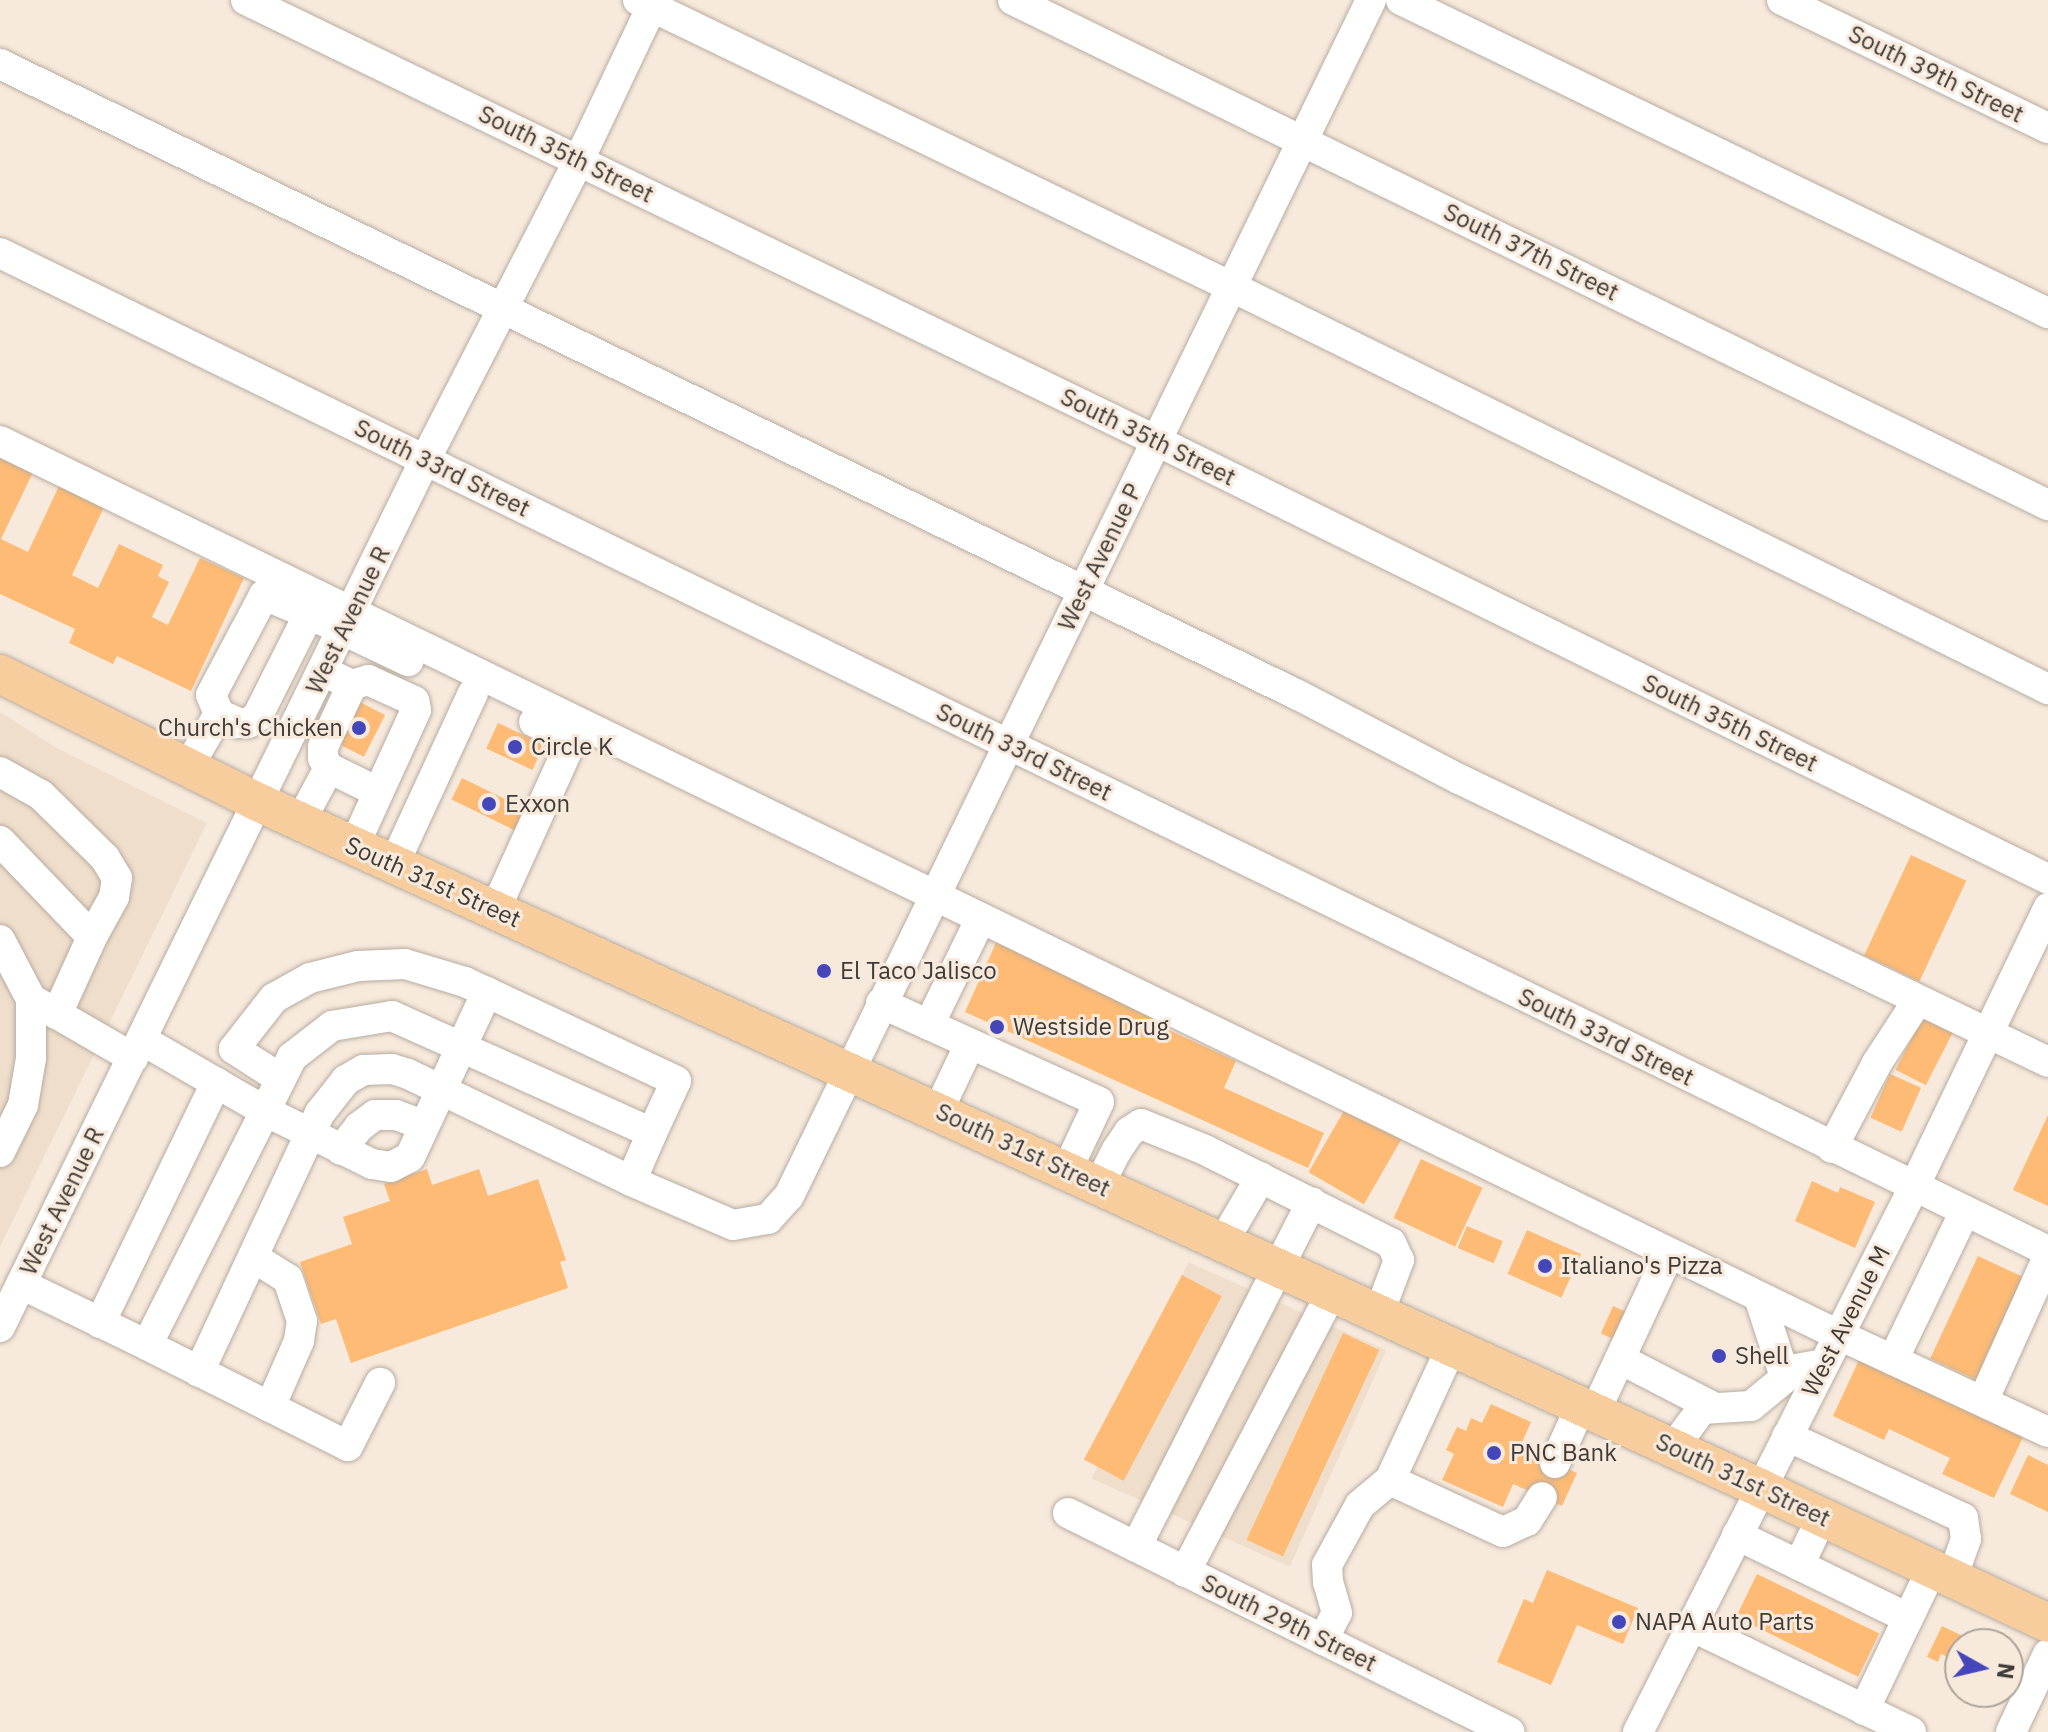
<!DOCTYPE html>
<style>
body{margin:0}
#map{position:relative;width:2048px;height:1732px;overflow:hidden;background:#f7eadd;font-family:"IBM Plex Sans",sans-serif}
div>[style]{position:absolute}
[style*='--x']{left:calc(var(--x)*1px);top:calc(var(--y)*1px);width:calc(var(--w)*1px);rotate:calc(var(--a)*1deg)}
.built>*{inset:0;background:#efdecb;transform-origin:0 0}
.building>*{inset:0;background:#fdbb75;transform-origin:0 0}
.roads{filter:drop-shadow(0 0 2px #b8aca0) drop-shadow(0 0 2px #b8aca0)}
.minor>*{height:30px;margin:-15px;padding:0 15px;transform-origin:15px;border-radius:15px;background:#fff}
.major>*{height:38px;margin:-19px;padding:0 19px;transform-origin:19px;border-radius:19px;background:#f8cd9d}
.dots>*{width:22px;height:22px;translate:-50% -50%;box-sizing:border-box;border:4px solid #f7eadd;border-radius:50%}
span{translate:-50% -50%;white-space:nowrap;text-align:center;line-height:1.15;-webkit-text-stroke:6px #f7eadd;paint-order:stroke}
.street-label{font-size:24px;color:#403b36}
.poi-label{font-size:24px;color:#403b36}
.right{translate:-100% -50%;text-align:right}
.left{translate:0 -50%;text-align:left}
.north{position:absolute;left:1944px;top:1628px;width:80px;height:80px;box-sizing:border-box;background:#f7eadd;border:2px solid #aea49a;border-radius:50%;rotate:98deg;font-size:22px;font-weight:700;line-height:32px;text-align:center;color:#403b36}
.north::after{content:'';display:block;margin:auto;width:28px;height:36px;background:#4646bb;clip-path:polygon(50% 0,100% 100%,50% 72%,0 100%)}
</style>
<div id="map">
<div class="built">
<div style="clip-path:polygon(0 712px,57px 748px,207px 823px,0 1247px)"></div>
<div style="left:1188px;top:1262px;width:217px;height:237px;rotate:24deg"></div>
</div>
<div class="building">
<div style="clip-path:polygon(0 446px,37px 464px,1px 539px,28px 552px,60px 484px,105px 505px,72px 575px,98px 588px,119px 544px,163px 565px,158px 576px,169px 582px,152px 617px,168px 625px,200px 558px,244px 578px,191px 691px,117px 656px,113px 664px,69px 643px,75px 629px,0 594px)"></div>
<div style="left:354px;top:699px;width:35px;height:47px;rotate:27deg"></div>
<div style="left:498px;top:723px;width:51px;height:28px;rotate:25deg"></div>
<div style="left:462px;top:778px;width:71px;height:24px;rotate:26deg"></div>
<div style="left:1911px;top:855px;width:61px;height:111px;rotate:25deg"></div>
<div style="clip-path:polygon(999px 936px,1164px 1011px,1158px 1025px,1236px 1061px,1224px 1088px,1324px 1133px,1308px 1168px,965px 1012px)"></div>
<div style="left:1926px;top:1010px;width:34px;height:67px;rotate:27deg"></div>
<div style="left:1890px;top:1074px;width:34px;height:48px;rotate:24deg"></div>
<div style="left:1349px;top:1102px;width:64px;height:81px;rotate:30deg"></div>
<div style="clip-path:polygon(2048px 1115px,2048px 1206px,2013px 1190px)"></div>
<div style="left:1421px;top:1159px;width:68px;height:65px;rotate:25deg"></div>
<div style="clip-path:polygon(427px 1169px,432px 1185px,479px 1169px,488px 1196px,538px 1179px,566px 1260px,560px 1262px,568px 1288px,351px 1363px,336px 1319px,321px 1324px,300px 1262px,352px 1244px,343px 1217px,390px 1201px,384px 1184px)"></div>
<div style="clip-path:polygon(1812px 1181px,1838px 1193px,1840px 1187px,1875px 1202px,1855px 1248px,1795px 1221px)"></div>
<div style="left:1467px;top:1226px;width:39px;height:24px;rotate:23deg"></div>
<div style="left:1527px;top:1230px;width:59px;height:48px;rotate:24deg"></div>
<div style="left:1978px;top:1256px;width:57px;height:113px;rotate:25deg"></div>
<div style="left:1182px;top:1275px;width:45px;height:209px;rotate:28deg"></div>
<div style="left:1613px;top:1306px;width:22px;height:30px;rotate:24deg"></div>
<div style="left:1343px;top:1333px;width:40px;height:228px;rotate:25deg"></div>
<div style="clip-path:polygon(1859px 1360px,2025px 1433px,1994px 1498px,1942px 1474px,1950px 1458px,1889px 1429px,1884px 1440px,1833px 1416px)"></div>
<div style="clip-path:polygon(1491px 1404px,1531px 1422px,1520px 1447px,1577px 1473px,1562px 1506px,1513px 1484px,1503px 1507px,1442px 1480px,1454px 1454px,1446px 1450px,1457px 1427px,1466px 1431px,1471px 1418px,1482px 1423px)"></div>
<div style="clip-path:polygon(2028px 1455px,2048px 1465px,2048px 1512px,2010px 1494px)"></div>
<div style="clip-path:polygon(1547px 1570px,1638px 1608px,1623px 1644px,1577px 1625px,1551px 1685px,1497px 1662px,1524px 1599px,1533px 1603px)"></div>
<div style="left:1757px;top:1574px;width:136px;height:48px;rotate:26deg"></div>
<div style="clip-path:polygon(1942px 1626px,1971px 1640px,1969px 1644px,1960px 1644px,1960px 1663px,1941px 1654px,1938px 1662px,1927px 1657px)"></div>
</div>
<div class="roads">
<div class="minor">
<div style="--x:246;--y:0;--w:1012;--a:25.83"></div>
<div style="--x:1157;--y:441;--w:993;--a:26.18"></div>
<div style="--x:638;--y:0;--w:660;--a:25.79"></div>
<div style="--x:1232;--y:287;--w:910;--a:26.23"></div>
<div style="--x:1013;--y:0;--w:1152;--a:26.01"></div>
<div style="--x:1401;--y:0;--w:719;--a:25.82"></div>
<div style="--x:1782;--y:0;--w:295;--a:25.7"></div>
<div style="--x:0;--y:64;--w:1443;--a:25.93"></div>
<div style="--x:1298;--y:695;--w:182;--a:27.6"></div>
<div style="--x:1459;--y:779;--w:653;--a:25.66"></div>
<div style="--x:0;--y:253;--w:2278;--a:25.98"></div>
<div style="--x:0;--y:441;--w:2045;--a:25.93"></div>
<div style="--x:1839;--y:1335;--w:230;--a:24.9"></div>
<div style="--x:309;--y:614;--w:110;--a:25.4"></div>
<div style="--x:323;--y:671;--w:32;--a:26"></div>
<div style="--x:352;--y:685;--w:17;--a:-17"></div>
<div style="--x:368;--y:680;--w:51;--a:24.5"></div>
<div style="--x:414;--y:701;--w:9;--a:77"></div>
<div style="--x:416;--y:710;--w:149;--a:114.5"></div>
<div style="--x:188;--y:767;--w:61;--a:-59.7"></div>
<div style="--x:219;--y:714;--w:21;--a:25"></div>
<div style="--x:238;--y:723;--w:10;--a:0"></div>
<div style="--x:248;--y:723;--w:11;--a:-34"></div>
<div style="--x:257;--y:717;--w:115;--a:-63.2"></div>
<div style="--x:309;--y:614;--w:49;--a:-157.1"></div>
<div style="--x:264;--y:595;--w:113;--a:117.9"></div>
<div style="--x:211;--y:695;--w:21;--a:67"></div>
<div style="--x:329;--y:768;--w:55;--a:26.1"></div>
<div style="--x:0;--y:772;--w:47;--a:29.3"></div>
<div style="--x:41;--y:795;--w:90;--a:44.5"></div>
<div style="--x:105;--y:858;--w:23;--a:59"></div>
<div style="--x:117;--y:878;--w:19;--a:99"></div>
<div style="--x:114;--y:897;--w:46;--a:118.8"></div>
<div style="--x:300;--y:822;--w:61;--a:-61.8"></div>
<div style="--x:329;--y:768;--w:12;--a:-121"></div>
<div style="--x:323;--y:758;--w:11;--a:-90"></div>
<div style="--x:323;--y:747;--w:68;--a:-64.9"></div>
<div style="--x:0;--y:841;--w:133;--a:46.2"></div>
<div style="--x:92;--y:937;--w:85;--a:114.4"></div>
<div style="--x:394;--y:864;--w:188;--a:-65.2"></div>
<div style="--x:495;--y:910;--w:181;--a:-65.6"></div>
<div style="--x:570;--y:745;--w:6;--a:-108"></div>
<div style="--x:568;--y:739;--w:38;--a:-153"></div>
<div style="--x:0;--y:940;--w:67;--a:62.3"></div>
<div style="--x:881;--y:1003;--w:239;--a:24.4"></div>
<div style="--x:1099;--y:1102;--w:75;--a:115.2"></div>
<div style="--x:929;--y:1025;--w:119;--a:-64.1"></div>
<div style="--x:142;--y:1040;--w:142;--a:30"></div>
<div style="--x:265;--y:1111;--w:60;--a:-63.4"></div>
<div style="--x:292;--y:1057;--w:51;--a:-37.8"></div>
<div style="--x:332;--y:1026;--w:61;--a:-9.5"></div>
<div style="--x:392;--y:1016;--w:285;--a:24.2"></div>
<div style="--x:652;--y:1133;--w:52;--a:113.6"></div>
<div style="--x:631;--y:1181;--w:111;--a:23.3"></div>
<div style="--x:733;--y:1225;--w:36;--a:-10"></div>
<div style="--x:768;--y:1219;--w:31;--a:-48"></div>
<div style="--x:789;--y:1196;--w:1330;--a:-64.05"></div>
<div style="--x:281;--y:1079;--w:56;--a:-147.4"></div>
<div style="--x:234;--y:1049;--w:65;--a:-51.9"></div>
<div style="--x:274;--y:998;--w:41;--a:-29.1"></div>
<div style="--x:310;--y:978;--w:49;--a:-14"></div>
<div style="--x:358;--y:966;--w:47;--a:-2.4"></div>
<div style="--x:405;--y:964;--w:63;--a:16.7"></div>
<div style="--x:465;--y:982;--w:233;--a:25.1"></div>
<div style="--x:676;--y:1081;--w:57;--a:114.8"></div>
<div style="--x:938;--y:1111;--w:74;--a:-64.5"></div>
<div style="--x:1832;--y:1148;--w:96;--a:-62.1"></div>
<div style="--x:1877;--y:1063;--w:75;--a:-56.9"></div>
<div style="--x:341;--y:1150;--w:29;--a:-52"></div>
<div style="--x:359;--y:1127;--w:20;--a:-37"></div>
<div style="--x:375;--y:1115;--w:21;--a:0"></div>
<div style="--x:396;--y:1115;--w:30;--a:20"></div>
<div style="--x:0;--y:1152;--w:52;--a:-63.9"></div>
<div style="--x:23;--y:1105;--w:48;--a:-80.3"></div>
<div style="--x:31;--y:1058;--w:59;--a:-90"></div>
<div style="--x:31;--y:999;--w:118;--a:30"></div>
<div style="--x:1099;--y:1185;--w:39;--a:-63"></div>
<div style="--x:1117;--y:1150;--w:22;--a:-56"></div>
<div style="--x:1129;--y:1132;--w:14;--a:-34"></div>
<div style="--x:1141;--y:1124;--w:69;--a:22.1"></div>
<div style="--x:1205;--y:1150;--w:208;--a:26.6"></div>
<div style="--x:1391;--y:1243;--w:19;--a:65"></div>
<div style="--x:1399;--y:1260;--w:57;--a:110.7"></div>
<div style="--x:1223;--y:1242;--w:75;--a:-59.7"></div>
<div style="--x:253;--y:1257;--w:41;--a:32.2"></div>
<div style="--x:288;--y:1279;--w:44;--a:71.6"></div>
<div style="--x:302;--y:1321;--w:20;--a:99"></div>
<div style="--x:299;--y:1341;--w:72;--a:113.7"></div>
<div style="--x:21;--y:1284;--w:140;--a:25.8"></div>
<div style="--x:147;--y:1345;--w:262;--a:-63.2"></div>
<div style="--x:265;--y:1111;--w:119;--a:26.4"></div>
<div style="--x:372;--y:1164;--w:19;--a:9"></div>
<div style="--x:391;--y:1167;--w:21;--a:-28"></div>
<div style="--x:410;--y:1157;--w:182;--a:-65"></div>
<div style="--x:1759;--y:1297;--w:84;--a:72"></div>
<div style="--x:100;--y:1323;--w:267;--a:-64.2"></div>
<div style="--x:0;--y:1327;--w:966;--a:-63.89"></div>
<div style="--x:425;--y:460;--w:337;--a:-62.8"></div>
<div style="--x:579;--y:160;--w:177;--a:-64.6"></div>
<div style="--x:147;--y:1345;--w:225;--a:26.7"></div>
<div style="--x:348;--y:1446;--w:71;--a:-63.1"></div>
<div style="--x:1452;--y:1346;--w:148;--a:114.8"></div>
<div style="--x:1390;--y:1480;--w:124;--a:24.7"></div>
<div style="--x:1503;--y:1532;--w:26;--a:-25"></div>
<div style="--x:1527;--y:1521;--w:28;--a:-58"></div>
<div style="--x:1620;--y:1359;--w:105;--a:27.3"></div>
<div style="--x:1893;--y:1360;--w:165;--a:-64.2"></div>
<div style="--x:199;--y:1372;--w:286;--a:-65"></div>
<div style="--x:320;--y:1113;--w:42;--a:-51.8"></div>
<div style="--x:346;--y:1080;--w:20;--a:-30"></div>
<div style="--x:363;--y:1070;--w:29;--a:-2"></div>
<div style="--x:392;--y:1069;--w:17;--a:17"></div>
<div style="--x:408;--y:1074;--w:247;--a:25.6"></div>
<div style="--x:1983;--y:1401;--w:158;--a:-65.7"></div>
<div style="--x:1595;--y:1412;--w:175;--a:-65"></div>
<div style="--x:1787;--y:1436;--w:194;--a:25"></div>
<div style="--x:1963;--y:1518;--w:21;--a:82"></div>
<div style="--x:1966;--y:1539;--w:41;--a:109.7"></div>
<div style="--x:1673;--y:1448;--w:49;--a:-53.4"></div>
<div style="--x:1702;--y:1409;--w:49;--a:-3.5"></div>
<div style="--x:1751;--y:1406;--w:58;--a:-39.4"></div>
<div style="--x:1796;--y:1369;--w:28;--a:-10"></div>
<div style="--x:1555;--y:1463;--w:63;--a:-65.5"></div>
<div style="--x:1068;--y:1513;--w:493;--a:26.4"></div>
<div style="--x:1737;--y:1535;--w:190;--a:25.9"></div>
<div style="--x:1136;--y:1547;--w:387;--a:-63"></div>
<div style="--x:1799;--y:1565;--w:53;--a:-64.4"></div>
<div style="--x:1185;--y:1572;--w:316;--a:-62.3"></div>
<div style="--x:1691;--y:1626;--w:244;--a:25.7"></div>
<div style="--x:1323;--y:1640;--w:30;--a:-63"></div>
<div style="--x:1337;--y:1613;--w:32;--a:-106"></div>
<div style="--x:1328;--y:1582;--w:17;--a:-93"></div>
<div style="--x:1327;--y:1565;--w:68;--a:-61.2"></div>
<div style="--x:1360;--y:1505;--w:39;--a:-40"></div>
<div style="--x:1864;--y:1710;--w:157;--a:-64.3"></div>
<div style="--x:1638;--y:1732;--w:611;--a:-63.14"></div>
<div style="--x:1914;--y:1187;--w:310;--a:-64.3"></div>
<div style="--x:2011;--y:1732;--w:86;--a:-64.6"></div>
</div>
<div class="major">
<div style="--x:0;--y:674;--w:290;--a:26.4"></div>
<div style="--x:260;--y:803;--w:1649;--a:24.54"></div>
<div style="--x:1760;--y:1488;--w:318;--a:25.1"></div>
</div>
</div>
<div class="dots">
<div style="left:359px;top:728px;background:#4646bb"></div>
<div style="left:515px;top:747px;background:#4646bb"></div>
<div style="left:489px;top:804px;background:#4646bb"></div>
<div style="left:824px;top:971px;background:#4646bb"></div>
<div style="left:997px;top:1027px;background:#4646bb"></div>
<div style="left:1545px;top:1266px;background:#4646bb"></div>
<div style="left:1719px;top:1356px;background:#4646bb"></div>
<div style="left:1494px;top:1453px;background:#4646bb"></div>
<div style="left:1619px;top:1622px;background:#4646bb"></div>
</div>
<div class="street-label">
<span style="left:1936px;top:74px;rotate:26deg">South 39th Street</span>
<span style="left:566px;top:154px;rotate:26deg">South 35th Street</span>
<span style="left:1531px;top:252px;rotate:26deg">South 37th Street</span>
<span style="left:1148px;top:437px;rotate:26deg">South 35th Street</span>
<span style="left:442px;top:468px;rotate:26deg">South 33rd Street</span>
<span style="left:1100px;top:557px;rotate:-64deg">West Avenue P</span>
<span style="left:348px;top:620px;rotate:-64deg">West Avenue R</span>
<span style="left:1730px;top:723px;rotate:26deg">South 35th Street</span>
<span style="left:1024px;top:752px;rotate:26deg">South 33rd Street</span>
<span style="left:433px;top:882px;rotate:24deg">South 31st Street</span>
<span style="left:1606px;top:1037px;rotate:26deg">South 33rd Street</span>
<span style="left:1023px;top:1150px;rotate:25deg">South 31st Street</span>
<span style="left:62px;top:1201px;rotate:-64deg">West Avenue R</span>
<span style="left:1846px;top:1321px;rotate:-63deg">West Avenue M</span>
<span style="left:1743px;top:1480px;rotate:25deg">South 31st Street</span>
<span style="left:1289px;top:1623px;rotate:26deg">South 29th Street</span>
</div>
<div class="poi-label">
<span class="right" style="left:343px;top:728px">Church's Chicken</span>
<span class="left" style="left:531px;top:747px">Circle K</span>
<span class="left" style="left:505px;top:804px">Exxon</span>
<span class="left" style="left:840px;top:971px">El Taco Jalisco</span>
<span class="left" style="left:1013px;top:1027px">Westside Drug</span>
<span class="left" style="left:1561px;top:1266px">Italiano's Pizza</span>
<span class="left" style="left:1735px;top:1356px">Shell</span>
<span class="left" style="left:1510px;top:1453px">PNC Bank</span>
<span class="left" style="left:1635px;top:1622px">NAPA Auto Parts</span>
</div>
<div class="north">N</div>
</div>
